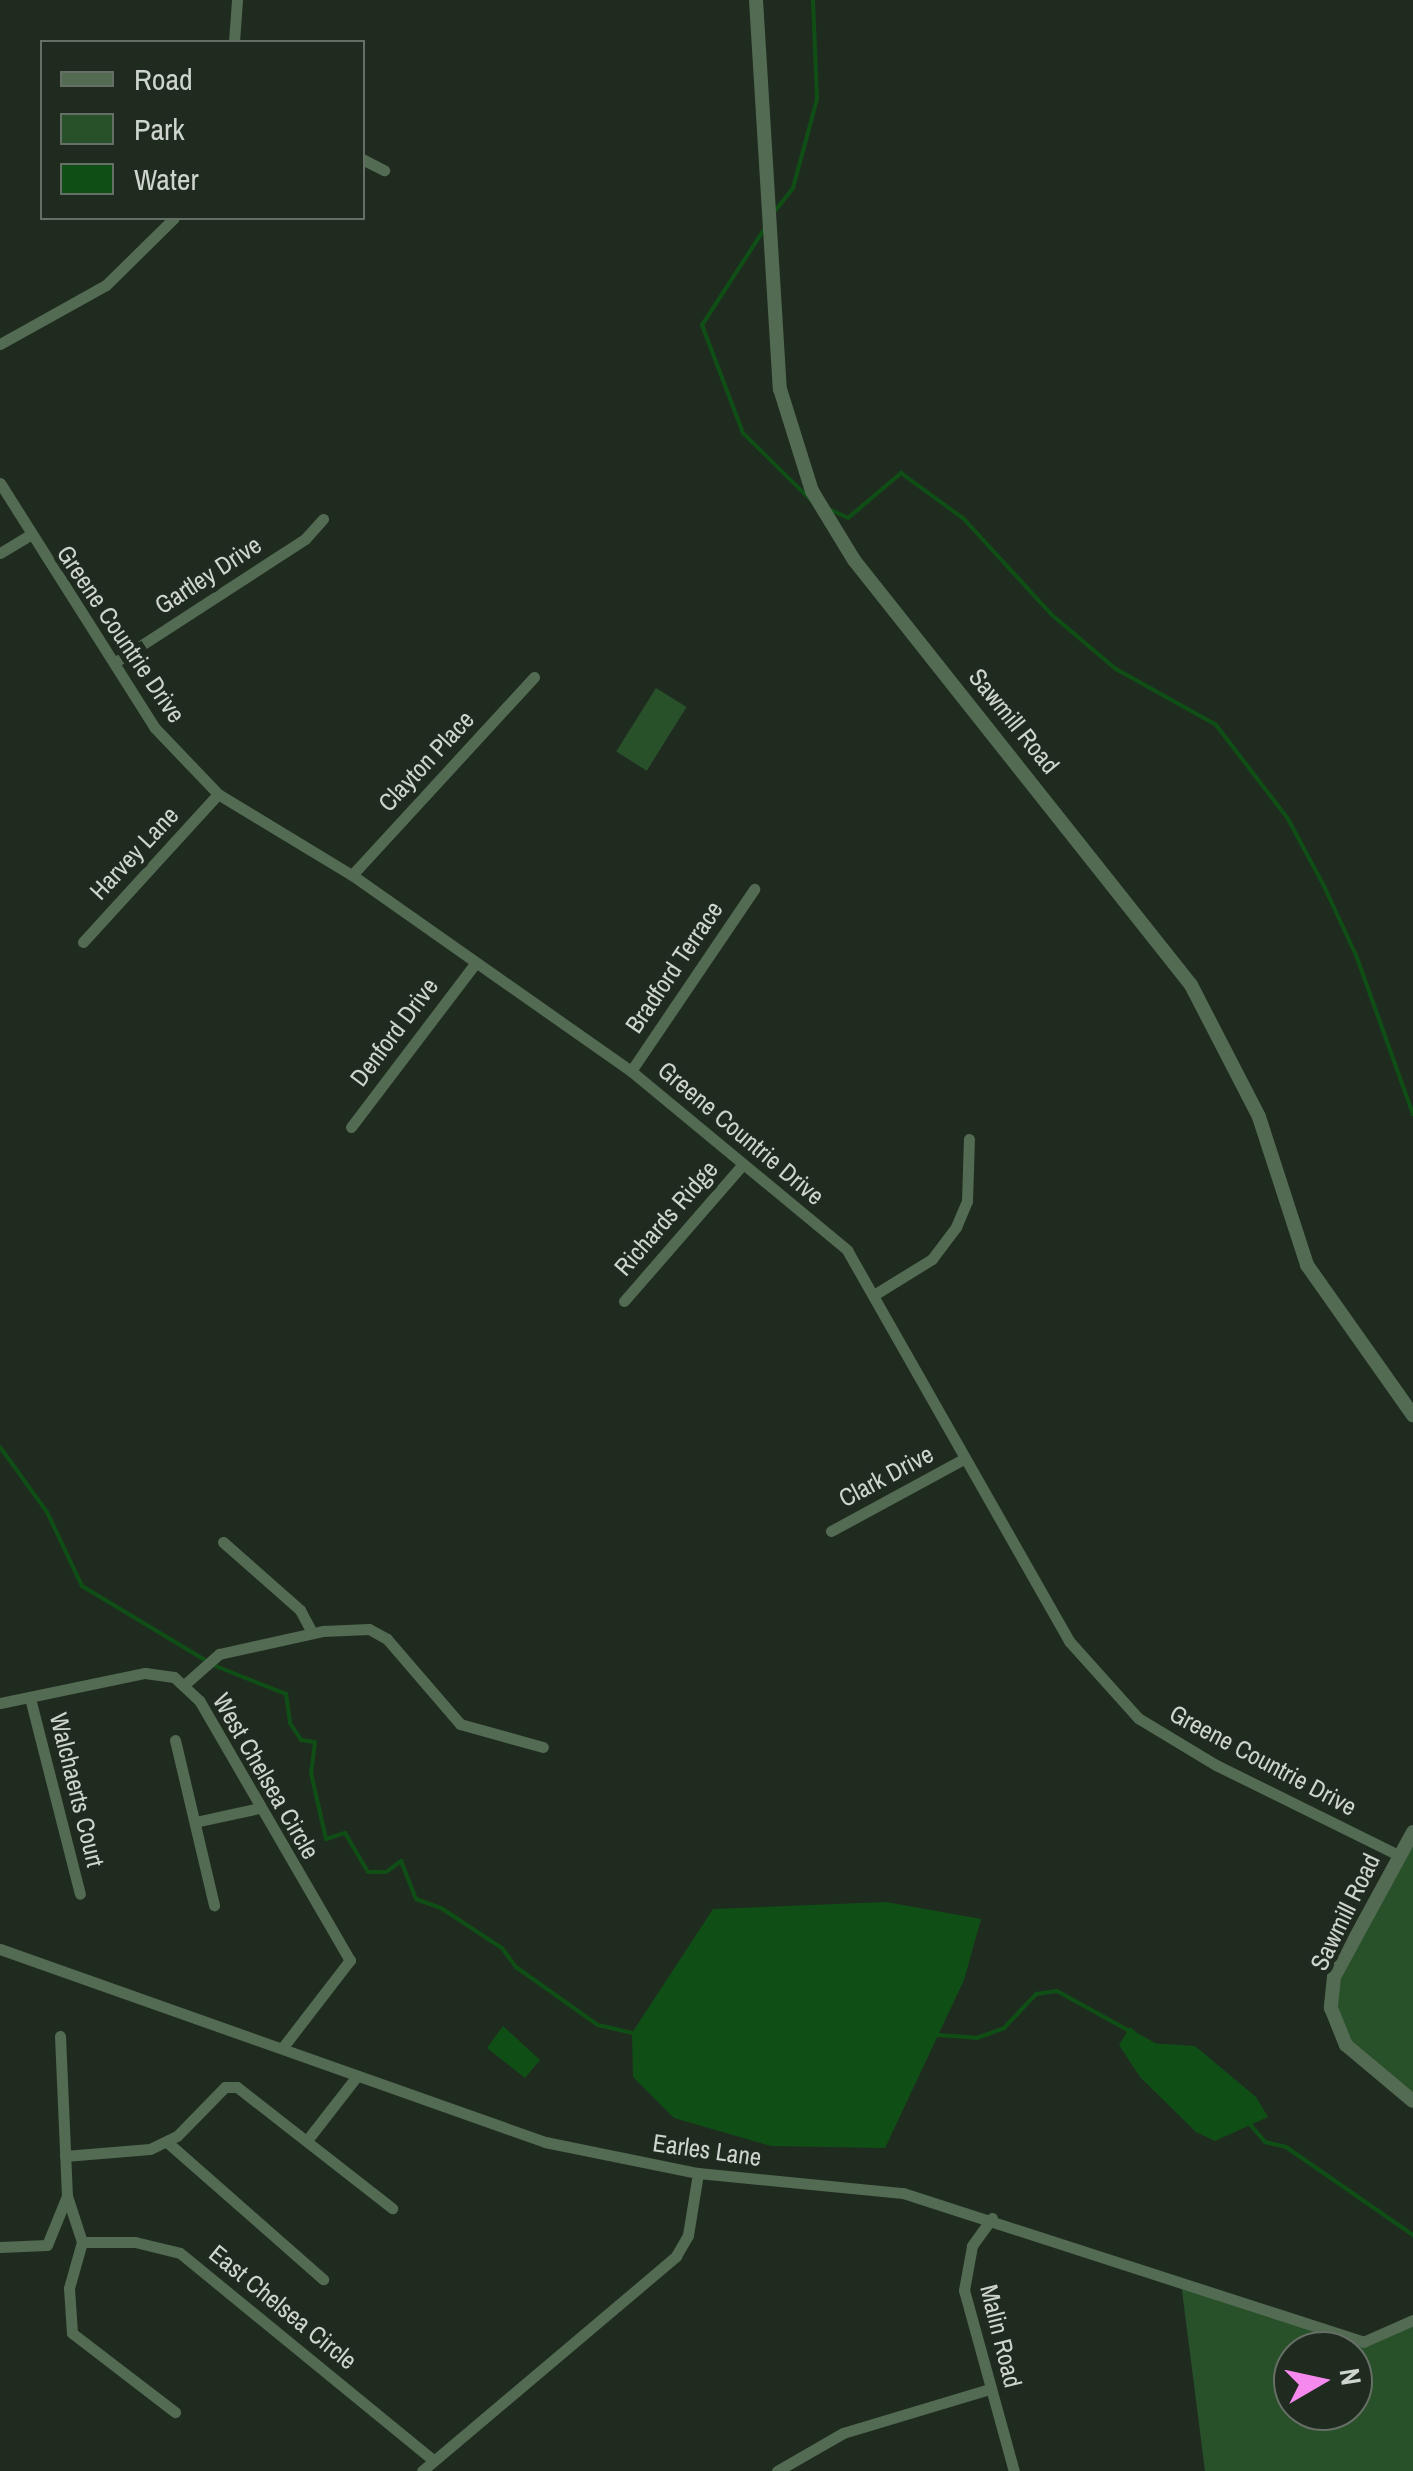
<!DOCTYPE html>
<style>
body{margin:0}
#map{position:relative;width:1413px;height:2471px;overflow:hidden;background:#202b20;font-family:"Archivo Narrow",sans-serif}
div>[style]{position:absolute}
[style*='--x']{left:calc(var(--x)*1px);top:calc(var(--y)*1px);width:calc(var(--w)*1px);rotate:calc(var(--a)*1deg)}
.green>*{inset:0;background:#285029;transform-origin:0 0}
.water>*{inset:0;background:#0f4f16}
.stream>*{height:4px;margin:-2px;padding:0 2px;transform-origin:2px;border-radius:2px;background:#0f4f16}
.minor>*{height:11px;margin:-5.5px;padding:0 5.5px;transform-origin:5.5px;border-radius:5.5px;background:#526b52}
.tertiary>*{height:14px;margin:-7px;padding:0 7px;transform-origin:7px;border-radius:7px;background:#526b52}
span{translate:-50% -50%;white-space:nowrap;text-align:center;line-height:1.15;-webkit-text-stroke:10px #202b20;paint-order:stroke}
.street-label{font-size:25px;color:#ced5ce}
.legend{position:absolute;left:40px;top:40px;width:325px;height:180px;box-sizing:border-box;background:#202b20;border:2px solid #666f66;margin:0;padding:12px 18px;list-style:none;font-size:30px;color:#ced5ce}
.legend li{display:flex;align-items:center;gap:20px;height:50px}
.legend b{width:50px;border:2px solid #666f66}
.north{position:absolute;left:1273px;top:2331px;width:100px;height:100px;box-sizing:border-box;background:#202b20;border:2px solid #666f66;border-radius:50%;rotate:81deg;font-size:28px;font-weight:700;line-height:40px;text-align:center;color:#ced5ce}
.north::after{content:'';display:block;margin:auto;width:35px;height:45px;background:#f689ee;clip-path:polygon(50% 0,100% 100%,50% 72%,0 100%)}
</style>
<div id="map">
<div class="green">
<div style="left:656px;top:688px;width:36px;height:75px;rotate:32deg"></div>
<div style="clip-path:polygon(1413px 1832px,1413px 2101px,1346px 2045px,1331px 2008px,1334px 1977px)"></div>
<div style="clip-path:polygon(evenodd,1181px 2283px,1363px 2342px,1413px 2320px,1413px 2471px,1205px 2471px,1181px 2283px,1293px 2351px,1353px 2351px,1353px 2411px,1293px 2411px,1293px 2351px)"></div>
</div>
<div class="water">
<div style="clip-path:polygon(886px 1902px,981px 1919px,964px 1980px,885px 2148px,771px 2146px,674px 2118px,633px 2077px,632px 2033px,713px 1909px)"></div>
<div style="clip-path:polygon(503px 2026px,540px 2060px,525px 2078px,487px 2048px)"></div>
<div style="clip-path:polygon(1130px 2027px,1149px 2043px,1195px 2046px,1256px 2097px,1268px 2117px,1215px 2141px,1196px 2132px,1140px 2077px,1119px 2045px)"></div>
</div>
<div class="stream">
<div style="--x:775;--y:211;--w:29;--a:-52"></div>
<div style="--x:793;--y:188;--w:92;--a:-74.9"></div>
<div style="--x:817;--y:99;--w:99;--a:-92.3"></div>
<div style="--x:765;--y:228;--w:116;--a:123"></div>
<div style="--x:702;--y:325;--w:116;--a:69.2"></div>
<div style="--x:743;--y:433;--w:98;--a:44.6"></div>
<div style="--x:831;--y:510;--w:19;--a:25"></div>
<div style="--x:848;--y:518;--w:70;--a:-40.3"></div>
<div style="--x:901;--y:473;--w:78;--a:36.1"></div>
<div style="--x:964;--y:519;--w:130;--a:47.5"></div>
<div style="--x:1052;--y:615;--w:84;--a:40.2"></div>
<div style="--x:1116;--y:669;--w:115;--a:29.2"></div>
<div style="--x:1216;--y:725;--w:118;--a:52.5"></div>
<div style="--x:1288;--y:819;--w:74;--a:61.7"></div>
<div style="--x:1323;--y:884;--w:78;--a:65.1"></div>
<div style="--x:1356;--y:955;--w:169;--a:70.3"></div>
<div style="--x:0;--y:1447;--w:80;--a:54.1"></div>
<div style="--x:47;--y:1512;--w:82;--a:64.7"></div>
<div style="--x:82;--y:1586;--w:144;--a:31"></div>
<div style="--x:213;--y:1665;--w:79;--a:21.7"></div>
<div style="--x:286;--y:1694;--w:29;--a:82"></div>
<div style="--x:290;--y:1723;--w:20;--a:57"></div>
<div style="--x:301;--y:1740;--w:14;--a:8"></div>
<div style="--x:315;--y:1742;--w:31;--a:97"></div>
<div style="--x:311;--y:1773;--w:68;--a:77.2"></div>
<div style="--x:326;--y:1839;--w:20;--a:-18"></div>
<div style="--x:345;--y:1833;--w:45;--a:59.5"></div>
<div style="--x:368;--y:1872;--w:18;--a:0"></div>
<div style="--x:386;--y:1872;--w:19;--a:-36"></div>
<div style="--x:401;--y:1861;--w:41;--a:68.5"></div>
<div style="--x:416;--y:1899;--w:27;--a:20"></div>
<div style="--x:441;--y:1908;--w:73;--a:33.3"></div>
<div style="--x:502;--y:1948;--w:24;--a:54"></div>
<div style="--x:516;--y:1967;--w:100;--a:35.3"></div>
<div style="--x:598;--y:2025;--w:35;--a:13"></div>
<div style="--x:938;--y:2035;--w:39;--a:4"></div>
<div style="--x:977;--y:2038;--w:29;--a:-20"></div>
<div style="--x:1004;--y:2028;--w:47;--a:-46.7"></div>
<div style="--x:1036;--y:1994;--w:21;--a:-8"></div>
<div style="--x:1057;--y:1991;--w:112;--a:28.9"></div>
<div style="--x:1247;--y:2121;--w:28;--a:49"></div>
<div style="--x:1265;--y:2142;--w:22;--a:13"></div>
<div style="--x:1286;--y:2147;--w:155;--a:34.7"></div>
</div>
<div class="minor">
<div style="--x:234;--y:42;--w:42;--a:-85.9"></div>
<div style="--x:362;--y:159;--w:25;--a:27"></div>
<div style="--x:0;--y:344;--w:121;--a:-29.1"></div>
<div style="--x:106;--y:285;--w:95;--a:-44.6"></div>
<div style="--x:0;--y:483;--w:290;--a:57.7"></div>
<div style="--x:155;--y:728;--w:91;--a:46.3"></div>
<div style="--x:218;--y:794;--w:157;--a:31.2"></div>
<div style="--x:352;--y:875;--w:341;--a:35.1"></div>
<div style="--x:631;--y:1071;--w:281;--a:39.6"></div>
<div style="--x:847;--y:1250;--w:450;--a:60.4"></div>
<div style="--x:1069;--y:1641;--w:103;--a:48.1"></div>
<div style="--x:1138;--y:1718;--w:91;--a:31.1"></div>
<div style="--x:1216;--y:1765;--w:203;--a:26.3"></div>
<div style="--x:0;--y:553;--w:33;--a:-31"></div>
<div style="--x:114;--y:663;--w:228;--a:-33"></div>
<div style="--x:305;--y:539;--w:27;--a:-48"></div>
<div style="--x:352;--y:875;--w:269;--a:-47.4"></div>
<div style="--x:83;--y:942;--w:200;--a:-47.6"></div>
<div style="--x:631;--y:1071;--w:220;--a:-55.9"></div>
<div style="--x:351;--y:1127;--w:203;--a:-52.8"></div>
<div style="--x:877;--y:1293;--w:65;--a:-31.7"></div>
<div style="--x:932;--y:1259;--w:40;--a:-53"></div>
<div style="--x:956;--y:1227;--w:28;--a:-67"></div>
<div style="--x:967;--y:1201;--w:62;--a:-88.2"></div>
<div style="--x:624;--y:1301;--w:181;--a:-49"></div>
<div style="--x:831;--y:1531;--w:149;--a:-28.5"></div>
<div style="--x:223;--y:1542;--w:103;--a:41.4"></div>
<div style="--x:300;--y:1610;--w:26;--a:62"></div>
<div style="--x:184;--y:1685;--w:47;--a:-41.5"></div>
<div style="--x:219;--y:1654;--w:107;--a:-12.5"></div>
<div style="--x:323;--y:1631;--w:46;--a:-2.5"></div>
<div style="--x:369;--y:1629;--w:21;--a:29"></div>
<div style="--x:387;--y:1639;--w:112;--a:49.3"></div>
<div style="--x:460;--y:1724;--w:86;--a:15.5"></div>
<div style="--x:30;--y:1698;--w:202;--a:75.7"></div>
<div style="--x:0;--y:1703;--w:148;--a:-11.7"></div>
<div style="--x:145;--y:1673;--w:29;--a:8"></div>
<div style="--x:174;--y:1677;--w:34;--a:43"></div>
<div style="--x:199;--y:1700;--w:301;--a:59.9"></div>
<div style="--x:350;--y:1960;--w:110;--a:127.6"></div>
<div style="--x:175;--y:1740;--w:170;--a:76.7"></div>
<div style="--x:195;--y:1822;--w:66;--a:-12.3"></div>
<div style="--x:0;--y:1949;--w:578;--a:19.5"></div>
<div style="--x:545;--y:2142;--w:156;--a:11.5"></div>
<div style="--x:698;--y:2173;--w:206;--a:5.6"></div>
<div style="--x:903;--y:2193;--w:484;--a:17.9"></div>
<div style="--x:1363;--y:2342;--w:55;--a:-23.7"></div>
<div style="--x:60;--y:2036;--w:160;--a:87.5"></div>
<div style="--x:67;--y:2196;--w:48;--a:71.9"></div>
<div style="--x:82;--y:2242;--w:48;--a:105.8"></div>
<div style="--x:69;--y:2288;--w:45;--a:86.2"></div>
<div style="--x:72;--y:2333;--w:130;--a:37.5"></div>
<div style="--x:308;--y:2139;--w:80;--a:-52.1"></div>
<div style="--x:167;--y:2142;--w:208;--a:41.3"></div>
<div style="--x:65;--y:2156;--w:85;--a:-4.7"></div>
<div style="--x:150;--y:2149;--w:30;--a:-26"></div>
<div style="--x:177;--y:2136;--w:69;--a:-45.6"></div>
<div style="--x:225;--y:2087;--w:12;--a:0"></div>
<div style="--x:237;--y:2087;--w:197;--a:38"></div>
<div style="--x:992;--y:2218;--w:34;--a:126"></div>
<div style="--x:972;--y:2246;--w:45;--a:100.3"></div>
<div style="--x:964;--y:2290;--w:188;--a:74.6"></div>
<div style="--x:82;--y:2242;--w:53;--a:0"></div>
<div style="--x:135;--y:2242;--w:46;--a:13.7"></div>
<div style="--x:180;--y:2253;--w:327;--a:39.3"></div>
<div style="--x:0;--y:2247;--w:47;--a:-2.4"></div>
<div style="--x:47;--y:2245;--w:53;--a:-67.8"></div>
<div style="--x:422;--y:2471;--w:333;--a:-40.2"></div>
<div style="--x:676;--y:2256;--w:24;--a:-60"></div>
<div style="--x:688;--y:2235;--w:63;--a:-80.8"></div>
<div style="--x:777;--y:2471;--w:76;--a:-29.9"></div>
<div style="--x:843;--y:2433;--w:153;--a:-16.7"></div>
</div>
<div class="tertiary">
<div style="--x:756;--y:0;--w:390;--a:86.5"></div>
<div style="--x:780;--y:389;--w:107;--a:72.6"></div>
<div style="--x:812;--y:491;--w:81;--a:58.7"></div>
<div style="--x:854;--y:560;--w:542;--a:51.59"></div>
<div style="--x:1191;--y:985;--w:148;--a:62.7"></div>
<div style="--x:1259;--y:1117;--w:156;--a:72"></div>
<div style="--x:1307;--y:1265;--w:184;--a:54.8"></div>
<div style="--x:1413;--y:1832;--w:165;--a:118.6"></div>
<div style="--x:1334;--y:1977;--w:31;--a:96"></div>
<div style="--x:1331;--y:2008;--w:40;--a:68"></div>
<div style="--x:1346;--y:2045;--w:87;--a:39.9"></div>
</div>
<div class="street-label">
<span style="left:208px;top:575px;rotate:-33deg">Gartley Drive</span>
<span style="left:121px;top:634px;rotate:56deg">Greene Countrie Drive</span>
<span style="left:1014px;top:721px;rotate:51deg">Sawmill Road</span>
<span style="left:426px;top:761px;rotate:-47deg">Clayton Place</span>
<span style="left:134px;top:853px;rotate:-47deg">Harvey Lane</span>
<span style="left:674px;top:967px;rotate:-56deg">Bradford Terrace</span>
<span style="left:394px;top:1032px;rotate:-53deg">Denford Drive</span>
<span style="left:741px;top:1133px;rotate:40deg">Greene Countrie Drive</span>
<span style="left:666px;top:1218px;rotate:-49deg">Richards Ridge</span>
<span style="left:886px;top:1476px;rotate:-28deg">Clark Drive</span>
<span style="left:1263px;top:1760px;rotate:28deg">Greene Countrie Drive</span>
<span style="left:266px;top:1776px;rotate:60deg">West Chelsea Circle</span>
<span style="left:77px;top:1790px;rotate:76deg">Walchaerts Court</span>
<span style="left:1345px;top:1912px;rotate:-64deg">Sawmill Road</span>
<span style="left:707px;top:2150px;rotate:8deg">Earles Lane</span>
<span style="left:283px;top:2307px;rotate:39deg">East Chelsea Circle</span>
<span style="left:1001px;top:2336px;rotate:76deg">Malin Road</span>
</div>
<ul class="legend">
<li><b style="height:12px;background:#526b52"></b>Road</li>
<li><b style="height:28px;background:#285029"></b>Park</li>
<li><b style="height:28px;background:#0f4f16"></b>Water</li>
</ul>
<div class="north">N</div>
</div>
